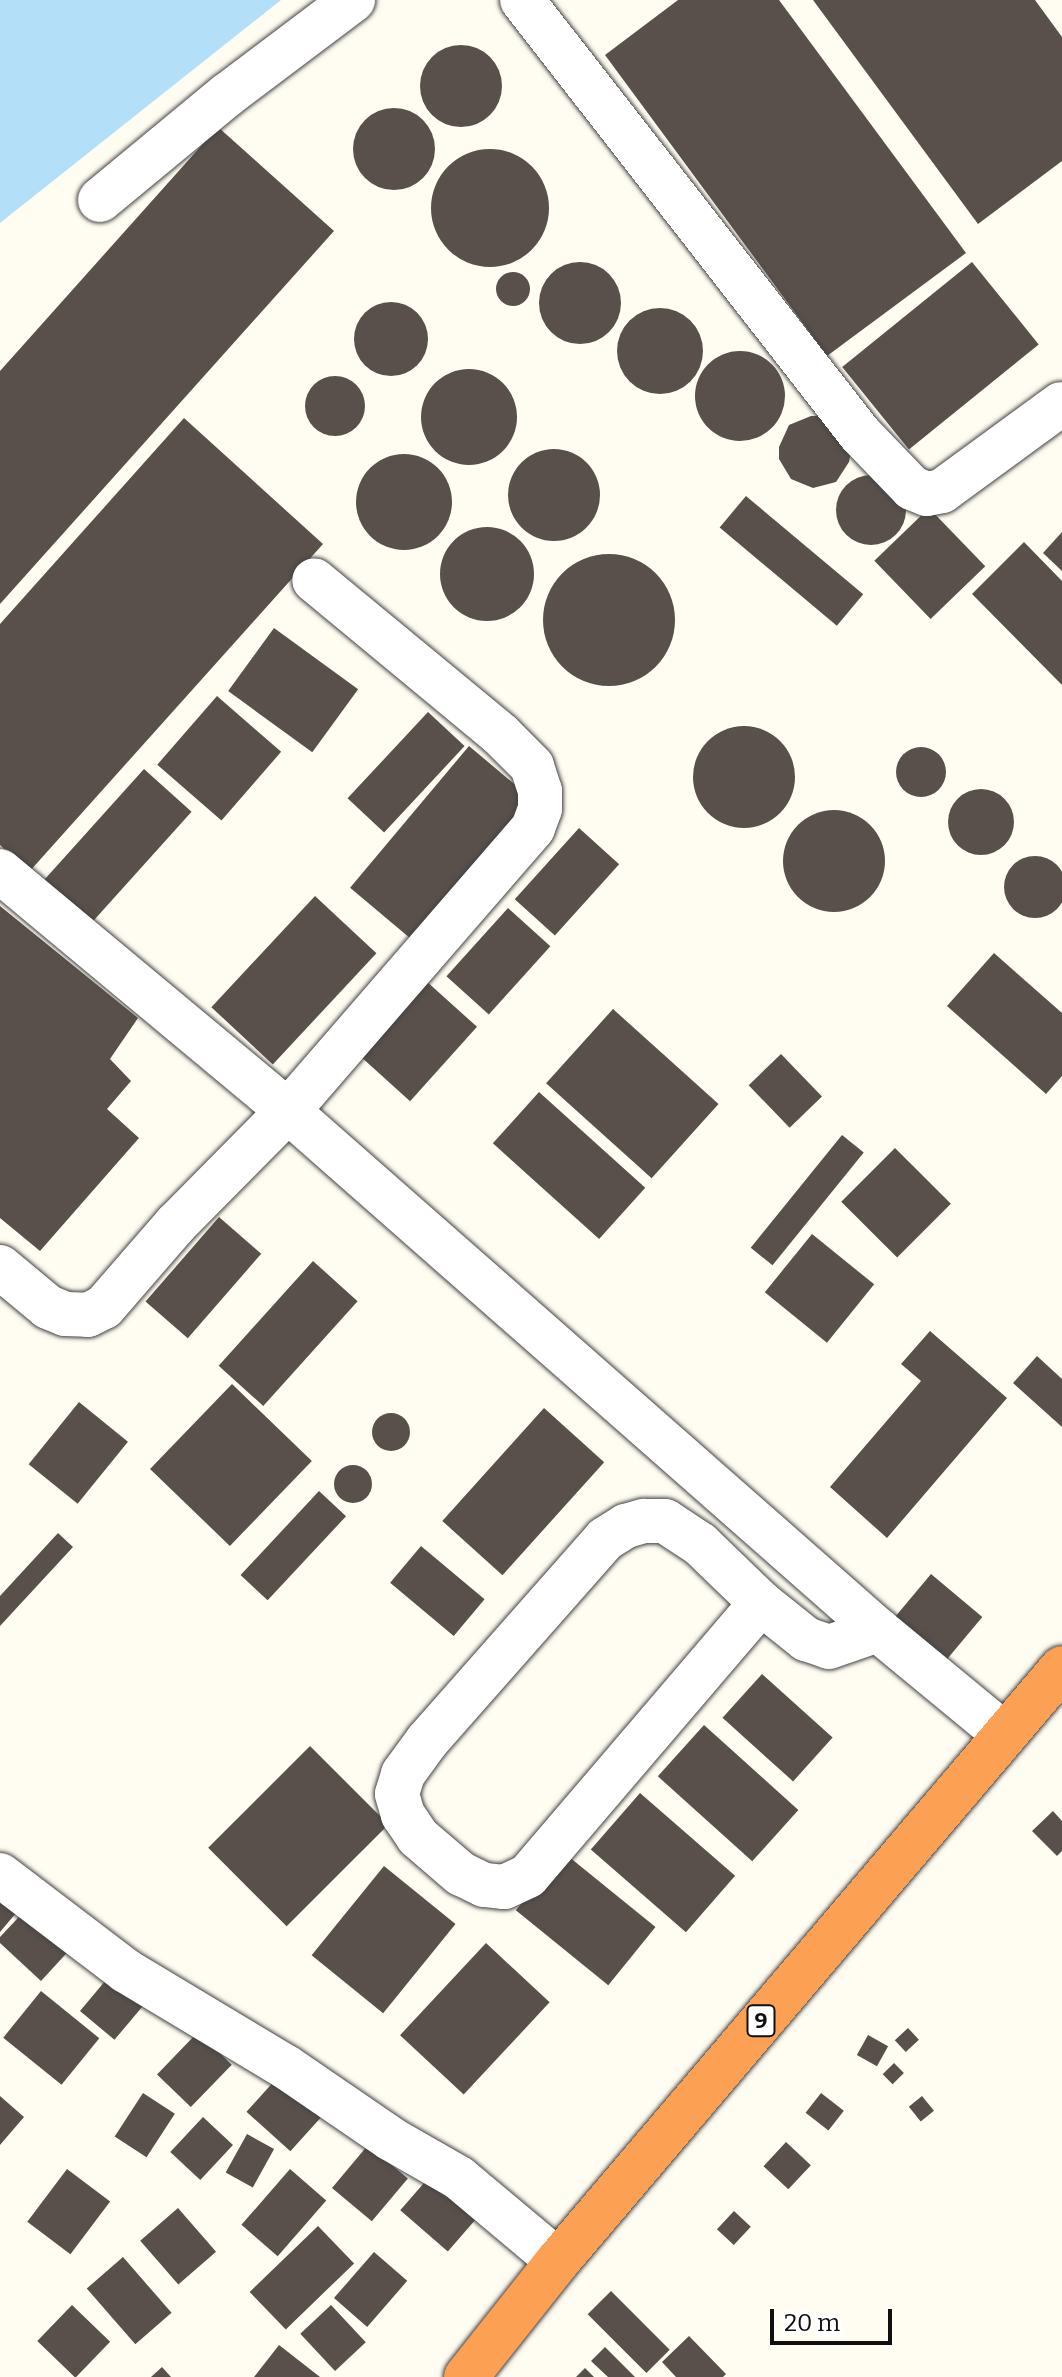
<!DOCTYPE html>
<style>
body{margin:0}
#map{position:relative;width:1062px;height:2377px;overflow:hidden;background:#fffcf2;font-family:Bitter,serif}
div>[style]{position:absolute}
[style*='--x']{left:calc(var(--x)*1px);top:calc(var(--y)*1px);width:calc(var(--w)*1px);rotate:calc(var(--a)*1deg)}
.water>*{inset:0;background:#b3dff9}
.building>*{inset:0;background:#59504b;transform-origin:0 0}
.round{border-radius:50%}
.roads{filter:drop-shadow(0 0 2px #424242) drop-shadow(0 0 2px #424242)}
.minor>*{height:44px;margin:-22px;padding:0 22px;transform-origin:22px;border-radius:22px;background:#fff}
.highway>*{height:44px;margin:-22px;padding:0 22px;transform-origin:22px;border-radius:22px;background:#fca053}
span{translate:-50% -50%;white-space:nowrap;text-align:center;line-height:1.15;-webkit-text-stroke:8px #fff;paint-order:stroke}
.shield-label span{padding:2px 6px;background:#fff;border:2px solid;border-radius:6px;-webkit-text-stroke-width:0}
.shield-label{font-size:22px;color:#0f0f0f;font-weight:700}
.scale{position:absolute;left:770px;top:2309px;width:122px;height:36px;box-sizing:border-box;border:4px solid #0f0f0f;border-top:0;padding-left:10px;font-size:24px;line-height:28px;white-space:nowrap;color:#0f0f0f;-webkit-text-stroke:6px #fff;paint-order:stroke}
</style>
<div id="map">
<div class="water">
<div style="clip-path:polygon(0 0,281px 0,0 223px)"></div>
</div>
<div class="building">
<div style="clip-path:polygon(678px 0,779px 0,966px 253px,827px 356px,605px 55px)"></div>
<div style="clip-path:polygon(813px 0,1035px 0,1062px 37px,1062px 161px,978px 224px)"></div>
<div class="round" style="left:420px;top:45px;width:82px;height:82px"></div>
<div class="round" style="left:353px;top:108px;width:82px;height:82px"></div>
<div style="clip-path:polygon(218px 127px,334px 231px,0 604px,0 371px)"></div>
<div class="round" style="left:431px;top:149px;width:118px;height:118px"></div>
<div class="round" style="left:539px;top:262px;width:82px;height:82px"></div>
<div style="left:972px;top:262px;width:106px;height:167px;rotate:51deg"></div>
<div class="round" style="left:496px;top:272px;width:34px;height:34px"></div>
<div class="round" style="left:354px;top:302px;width:74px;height:74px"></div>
<div class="round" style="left:617px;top:308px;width:86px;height:86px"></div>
<div class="round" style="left:695px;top:351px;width:90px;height:90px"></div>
<div class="round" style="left:421px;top:369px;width:96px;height:96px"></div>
<div class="round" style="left:305px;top:376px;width:60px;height:60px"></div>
<div style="clip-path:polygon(811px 416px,823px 416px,851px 451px,849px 462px,836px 482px,813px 488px,791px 479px,779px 459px,779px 447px,789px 425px)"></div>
<div style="clip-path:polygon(184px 418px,323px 544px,29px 872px,0 845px,0 624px)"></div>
<div class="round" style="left:508px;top:449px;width:92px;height:92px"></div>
<div class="round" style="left:356px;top:454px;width:96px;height:96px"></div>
<div class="round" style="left:836px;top:475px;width:70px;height:70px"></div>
<div style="left:746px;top:496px;width:153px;height:41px;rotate:40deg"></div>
<div style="left:929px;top:508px;width:81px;height:76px;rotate:46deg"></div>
<div class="round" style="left:440px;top:527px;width:94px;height:94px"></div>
<div style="clip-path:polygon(1062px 532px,1062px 571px,1043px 553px)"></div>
<div style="clip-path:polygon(1024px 542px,1062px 581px,1062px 685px,972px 594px)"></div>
<div class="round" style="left:543px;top:554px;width:132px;height:132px"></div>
<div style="left:274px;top:628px;width:104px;height:78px;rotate:36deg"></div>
<div style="left:217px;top:696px;width:85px;height:91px;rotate:41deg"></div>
<div style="left:428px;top:712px;width:50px;height:118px;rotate:43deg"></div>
<div class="round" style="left:693px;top:726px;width:102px;height:102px"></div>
<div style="left:469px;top:746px;width:80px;height:185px;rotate:40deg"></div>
<div class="round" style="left:896px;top:747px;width:50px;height:50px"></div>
<div style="left:144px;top:769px;width:64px;height:152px;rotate:42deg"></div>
<div class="round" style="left:948px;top:789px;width:66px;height:66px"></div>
<div class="round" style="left:783px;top:810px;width:102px;height:102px"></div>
<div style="left:579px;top:828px;width:54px;height:96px;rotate:42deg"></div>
<div class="round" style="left:1004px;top:856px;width:62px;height:62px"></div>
<div style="left:315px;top:896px;width:84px;height:152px;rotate:43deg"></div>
<div style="clip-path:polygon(0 906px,138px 1018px,110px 1059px,131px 1081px,107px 1109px,139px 1138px,40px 1251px,0 1218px)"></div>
<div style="left:508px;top:908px;width:57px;height:92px;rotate:42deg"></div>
<div style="clip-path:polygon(994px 953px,1062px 1013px,1062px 1076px,1046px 1094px,947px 1006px)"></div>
<div style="left:425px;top:980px;width:70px;height:100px;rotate:42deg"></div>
<div style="left:613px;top:1009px;width:142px;height:100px;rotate:42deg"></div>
<div style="left:781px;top:1054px;width:59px;height:45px;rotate:46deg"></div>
<div style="left:539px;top:1092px;width:143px;height:69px;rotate:42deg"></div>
<div style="left:842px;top:1135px;width:28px;height:145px;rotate:39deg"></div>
<div style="left:895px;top:1148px;width:79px;height:76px;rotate:45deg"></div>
<div style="left:219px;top:1217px;width:56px;height:112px;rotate:41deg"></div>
<div style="left:812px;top:1234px;width:80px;height:75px;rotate:39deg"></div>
<div style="left:313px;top:1261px;width:60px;height:141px;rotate:42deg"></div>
<div style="clip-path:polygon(930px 1331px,1007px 1398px,887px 1538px,830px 1487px,921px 1381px,901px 1364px)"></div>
<div style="clip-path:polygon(1037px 1356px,1062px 1379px,1062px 1427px,1013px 1383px)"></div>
<div style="left:232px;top:1384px;width:111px;height:118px;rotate:44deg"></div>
<div style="left:79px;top:1402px;width:63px;height:80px;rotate:39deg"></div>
<div style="left:544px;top:1408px;width:81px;height:152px;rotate:42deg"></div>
<div class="round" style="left:372px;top:1413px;width:38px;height:38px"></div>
<div class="round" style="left:334px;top:1465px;width:38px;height:38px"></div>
<div style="left:319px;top:1491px;width:37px;height:115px;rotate:43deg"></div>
<div style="clip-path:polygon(58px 1533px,73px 1547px,0 1626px,0 1596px)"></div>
<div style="left:421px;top:1546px;width:83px;height:48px;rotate:40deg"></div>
<div style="left:931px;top:1574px;width:67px;height:56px;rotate:40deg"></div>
<div style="left:762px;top:1674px;width:95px;height:59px;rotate:42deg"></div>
<div style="left:704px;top:1725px;width:127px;height:69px;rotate:42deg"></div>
<div style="left:310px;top:1746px;width:111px;height:144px;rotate:45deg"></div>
<div style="left:640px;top:1793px;width:126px;height:75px;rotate:41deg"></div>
<div style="clip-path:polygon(1053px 1811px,1062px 1821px,1062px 1851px,1057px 1856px,1032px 1831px)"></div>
<div style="left:563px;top:1852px;width:119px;height:75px;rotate:39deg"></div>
<div style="left:384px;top:1866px;width:92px;height:115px;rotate:39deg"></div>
<div style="clip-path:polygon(0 1887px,22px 1906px,0 1932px)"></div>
<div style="clip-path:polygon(32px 1903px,75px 1944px,41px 1981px,0 1943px,0 1937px)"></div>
<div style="left:486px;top:1943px;width:87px;height:126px;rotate:43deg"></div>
<div style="left:116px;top:1968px;width:45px;height:56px;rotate:40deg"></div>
<div style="left:41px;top:1991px;width:75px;height:60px;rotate:39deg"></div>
<div style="left:908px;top:2028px;width:16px;height:18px;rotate:47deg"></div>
<div style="left:198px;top:2032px;width:47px;height:59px;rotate:44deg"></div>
<div style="left:868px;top:2035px;width:23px;height:23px;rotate:29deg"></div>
<div style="left:894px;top:2063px;width:14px;height:16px;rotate:45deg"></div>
<div style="left:286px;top:2068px;width:59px;height:59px;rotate:42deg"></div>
<div style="left:143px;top:2093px;width:38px;height:52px;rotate:33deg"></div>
<div style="left:821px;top:2093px;width:29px;height:25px;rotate:38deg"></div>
<div style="clip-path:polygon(0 2096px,24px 2117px,0 2145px)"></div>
<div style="left:922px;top:2096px;width:19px;height:17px;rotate:51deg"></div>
<div style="left:203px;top:2117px;width:41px;height:48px;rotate:43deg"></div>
<div style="left:247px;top:2134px;width:31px;height:44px;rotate:29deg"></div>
<div style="left:786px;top:2142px;width:34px;height:33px;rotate:43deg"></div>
<div style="left:368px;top:2145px;width:52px;height:56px;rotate:40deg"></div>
<div style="left:437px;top:2168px;width:63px;height:56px;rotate:41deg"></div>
<div style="left:67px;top:2169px;width:54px;height:66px;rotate:37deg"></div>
<div style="left:290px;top:2169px;width:48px;height:74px;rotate:41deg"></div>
<div style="left:178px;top:2208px;width:58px;height:50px;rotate:49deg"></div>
<div style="left:734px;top:2211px;width:23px;height:25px;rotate:43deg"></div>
<div style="left:318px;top:2226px;width:52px;height:95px;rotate:46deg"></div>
<div style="left:374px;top:2252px;width:44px;height:61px;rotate:41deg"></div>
<div style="left:123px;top:2257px;width:74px;height:48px;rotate:49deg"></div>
<div style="left:611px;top:2291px;width:83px;height:33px;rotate:45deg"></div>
<div style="left:72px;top:2305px;width:53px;height:50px;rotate:44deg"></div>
<div style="left:331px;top:2305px;width:51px;height:42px;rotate:47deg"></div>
<div style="clip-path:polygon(689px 2336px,726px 2374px,723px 2377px,676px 2377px,662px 2362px)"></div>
<div style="clip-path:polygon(279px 2345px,320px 2377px,254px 2377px)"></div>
<div style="clip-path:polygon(605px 2347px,635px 2377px,608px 2377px,591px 2361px)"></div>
<div style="clip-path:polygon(162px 2367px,171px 2377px,151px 2377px)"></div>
<div style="clip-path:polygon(585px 2368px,594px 2377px,576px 2377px)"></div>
</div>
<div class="roads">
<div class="minor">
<div style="--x:522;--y:0;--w:550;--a:52.09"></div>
<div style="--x:860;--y:434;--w:75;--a:46.1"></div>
<div style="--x:912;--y:488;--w:16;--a:22"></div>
<div style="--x:927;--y:494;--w:15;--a:-11"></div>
<div style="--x:942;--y:491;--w:147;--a:-36.2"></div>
<div style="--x:100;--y:200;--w:165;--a:-39.6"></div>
<div style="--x:227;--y:95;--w:158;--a:-37"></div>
<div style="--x:0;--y:871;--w:375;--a:39.8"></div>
<div style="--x:288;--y:1111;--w:786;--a:41.34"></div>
<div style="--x:878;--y:1630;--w:163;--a:39.5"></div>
<div style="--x:0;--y:1267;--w:62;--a:39.8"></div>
<div style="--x:48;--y:1307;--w:18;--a:22"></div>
<div style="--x:65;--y:1314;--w:23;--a:2"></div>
<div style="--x:88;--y:1315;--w:18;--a:-27"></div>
<div style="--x:104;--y:1307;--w:110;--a:-49.1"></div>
<div style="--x:176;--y:1224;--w:159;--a:-45.3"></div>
<div style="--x:288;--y:1111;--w:374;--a:-49.1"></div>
<div style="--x:533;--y:828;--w:20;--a:-70"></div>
<div style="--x:540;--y:809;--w:18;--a:-90"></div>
<div style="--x:540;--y:791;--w:26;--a:-108"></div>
<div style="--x:532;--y:766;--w:45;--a:-135"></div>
<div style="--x:500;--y:734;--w:241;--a:-140.4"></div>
<div style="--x:644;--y:1521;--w:21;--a:0"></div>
<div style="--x:665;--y:1521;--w:42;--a:33.3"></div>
<div style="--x:700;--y:1544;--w:85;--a:44"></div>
<div style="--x:761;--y:1603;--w:359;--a:130.5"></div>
<div style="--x:528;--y:1876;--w:26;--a:155"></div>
<div style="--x:504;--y:1887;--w:20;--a:-174"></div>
<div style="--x:484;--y:1885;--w:25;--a:-154"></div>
<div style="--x:461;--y:1874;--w:57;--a:-139.3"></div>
<div style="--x:418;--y:1837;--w:27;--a:-124"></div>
<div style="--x:403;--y:1815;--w:22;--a:-106"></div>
<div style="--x:397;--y:1794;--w:21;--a:-73"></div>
<div style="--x:403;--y:1774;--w:41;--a:-54"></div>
<div style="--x:427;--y:1741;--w:269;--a:-48.6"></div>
<div style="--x:605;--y:1539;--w:25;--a:-32"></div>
<div style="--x:626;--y:1526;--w:19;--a:-16"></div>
<div style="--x:761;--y:1603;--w:58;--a:38.7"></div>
<div style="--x:806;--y:1639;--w:24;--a:19"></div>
<div style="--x:829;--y:1647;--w:52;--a:-19.1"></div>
<div style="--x:0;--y:1875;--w:158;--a:37.3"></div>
<div style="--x:126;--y:1971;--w:187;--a:31"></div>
<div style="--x:286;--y:2067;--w:127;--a:34.4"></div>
<div style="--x:391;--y:2139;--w:78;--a:29.8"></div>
<div style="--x:459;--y:2178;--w:129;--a:40"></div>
</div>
<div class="highway">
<div style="--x:466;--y:2377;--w:148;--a:-51.6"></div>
<div style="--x:558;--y:2261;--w:778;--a:-49.64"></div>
</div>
</div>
<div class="shield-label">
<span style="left:761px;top:2021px">9</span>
</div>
<div class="scale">20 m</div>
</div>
